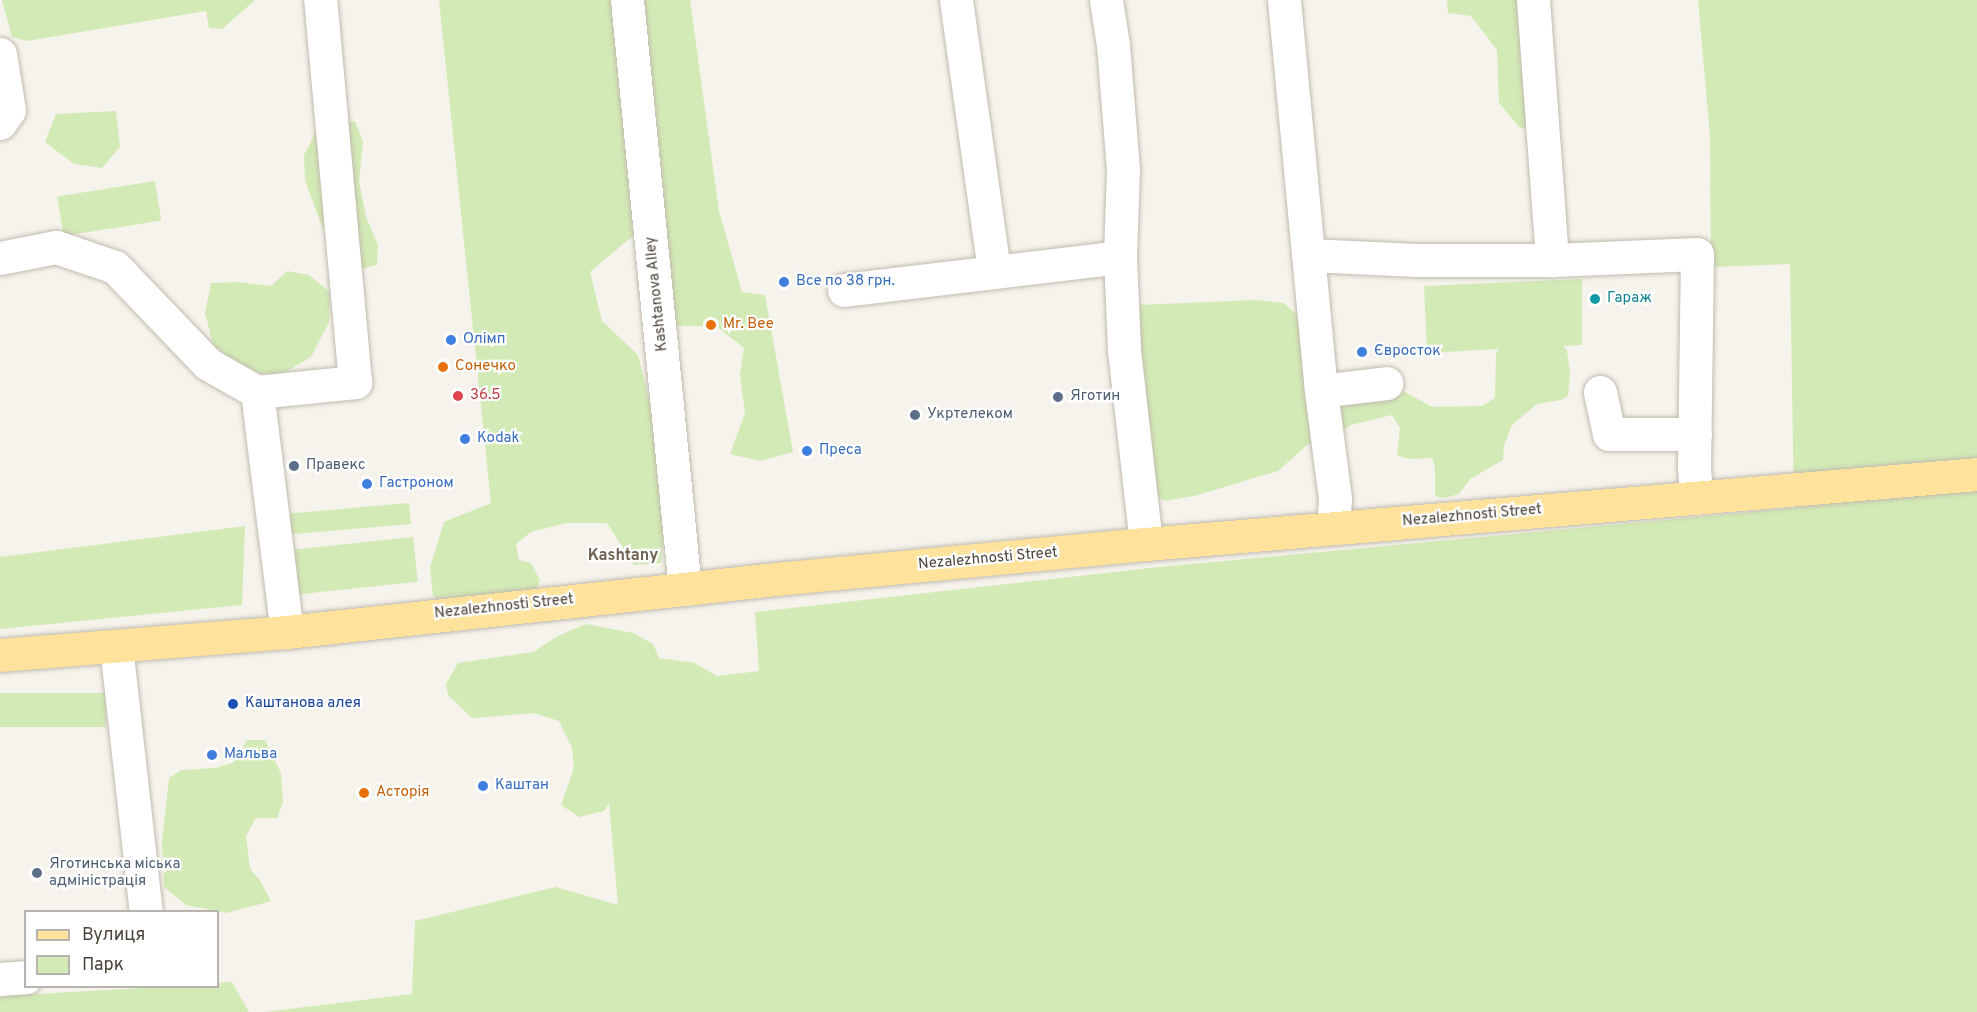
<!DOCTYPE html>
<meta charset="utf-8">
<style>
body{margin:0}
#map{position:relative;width:1977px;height:1012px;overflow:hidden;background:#f6f3ec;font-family:Overpass,sans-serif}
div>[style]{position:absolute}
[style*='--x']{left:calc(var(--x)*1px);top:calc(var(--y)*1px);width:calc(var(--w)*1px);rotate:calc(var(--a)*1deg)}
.green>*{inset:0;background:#d2eab5;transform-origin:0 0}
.roads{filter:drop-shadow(0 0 2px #c2bbae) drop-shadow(0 0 2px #c2bbae)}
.minor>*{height:33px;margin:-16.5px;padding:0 16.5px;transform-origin:16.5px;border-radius:16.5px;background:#fff}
.major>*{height:33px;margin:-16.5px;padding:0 16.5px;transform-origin:16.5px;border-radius:16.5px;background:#ffe39c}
.dots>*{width:16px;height:16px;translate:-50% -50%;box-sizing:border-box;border:3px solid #fff;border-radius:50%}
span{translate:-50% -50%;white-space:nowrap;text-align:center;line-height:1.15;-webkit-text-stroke:4.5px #fff;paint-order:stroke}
.shop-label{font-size:15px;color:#366cbe}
.left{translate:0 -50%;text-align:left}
.street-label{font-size:15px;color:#4b4439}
.culture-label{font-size:15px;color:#0d838f}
.food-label{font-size:15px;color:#c56008}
.health-label{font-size:15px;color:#be3a42}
.service-label{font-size:15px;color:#4e5e75}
.transit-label{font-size:15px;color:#164399}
.neighbourhood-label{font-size:16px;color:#6e6250;font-weight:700}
.legend{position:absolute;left:24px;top:910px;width:195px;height:78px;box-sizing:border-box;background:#fff;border:2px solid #b7b4b0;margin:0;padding:8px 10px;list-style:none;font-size:18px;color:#4b4439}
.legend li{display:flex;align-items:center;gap:12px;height:30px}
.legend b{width:30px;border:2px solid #b7b4b0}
</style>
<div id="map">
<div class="green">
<div style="clip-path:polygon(2px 0,255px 0,222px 29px,209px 28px,206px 11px,27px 41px,12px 37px)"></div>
<div style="clip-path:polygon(439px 0,690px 0,719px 211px,742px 292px,765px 295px,793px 452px,760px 461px,730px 454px,745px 413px,740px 375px,744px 348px,716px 326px,670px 326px,634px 235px,590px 272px,602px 321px,638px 355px,662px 450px,665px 521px,661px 563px,634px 565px,607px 523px,566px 523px,531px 532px,516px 544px,519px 560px,531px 563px,540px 580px,533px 598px,451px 608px,433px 596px,430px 567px,444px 522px,491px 503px)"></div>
<div style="clip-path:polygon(1447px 0,1519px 0,1550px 123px,1520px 128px,1499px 103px,1497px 50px,1471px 16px,1448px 13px)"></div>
<div style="clip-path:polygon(1698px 0,1977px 0,1977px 1012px,264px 1012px,412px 994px,415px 921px,556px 887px,618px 905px,609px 803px,604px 811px,579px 817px,561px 805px,574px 768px,572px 748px,559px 721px,534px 713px,472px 718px,448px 695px,446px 684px,458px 663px,533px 652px,558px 636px,586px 624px,633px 633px,653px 644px,659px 658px,694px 663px,717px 676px,759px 671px,755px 612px,1159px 567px,1794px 508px,1790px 264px,1711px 267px,1710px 136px)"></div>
<div style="clip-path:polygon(116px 111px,120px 147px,102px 168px,74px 164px,45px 142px,56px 114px)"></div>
<div style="clip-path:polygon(355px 121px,363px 142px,359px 181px,366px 217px,378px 245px,377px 265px,360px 269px,322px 226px,305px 181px,304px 155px,317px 130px)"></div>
<div style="left:155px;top:181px;width:40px;height:99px;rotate:81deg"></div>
<div style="clip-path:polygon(287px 271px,309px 275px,330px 292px,329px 322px,311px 357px,287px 371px,271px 374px,238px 370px,213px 344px,205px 313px,211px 283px,239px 282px,271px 286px)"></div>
<div style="clip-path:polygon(1582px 279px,1582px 345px,1563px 346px,1567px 350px,1570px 374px,1568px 396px,1561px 400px,1537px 404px,1512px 425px,1504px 445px,1503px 460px,1470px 479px,1459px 494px,1444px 498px,1435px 496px,1435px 467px,1432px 458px,1409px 459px,1397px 455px,1400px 428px,1392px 415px,1351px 425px,1337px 435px,1307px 445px,1278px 471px,1194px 496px,1164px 501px,1154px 491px,1138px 305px,1256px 300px,1284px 303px,1301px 319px,1307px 373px,1400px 389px,1432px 407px,1482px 406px,1495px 398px,1496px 353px,1499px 349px,1427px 353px,1424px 286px)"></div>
<div style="left:409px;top:503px;width:21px;height:131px;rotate:85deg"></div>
<div style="clip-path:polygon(245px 526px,242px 605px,0 629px,0 557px)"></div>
<div style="left:413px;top:537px;width:45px;height:131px;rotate:84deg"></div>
<div style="left:106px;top:693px;width:34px;height:106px;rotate:90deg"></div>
<div style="clip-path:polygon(247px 740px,265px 740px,281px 773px,283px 802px,277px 818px,256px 818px,246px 836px,250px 869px,259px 879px,271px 901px,227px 913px,186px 905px,164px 887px,162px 841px,169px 778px,181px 770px,216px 768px,234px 762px)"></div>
<div style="clip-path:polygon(232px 982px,249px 1012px,0 1012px,0 996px,161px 987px,218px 986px,218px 983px)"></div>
</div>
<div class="roads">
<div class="minor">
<div style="--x:627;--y:0;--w:592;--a:84.38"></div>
<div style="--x:956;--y:0;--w:275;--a:82"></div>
<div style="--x:1106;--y:0;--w:46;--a:81.2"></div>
<div style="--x:1113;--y:45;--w:125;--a:85.4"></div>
<div style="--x:1123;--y:170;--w:87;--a:92"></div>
<div style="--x:1120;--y:257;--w:93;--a:87.5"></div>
<div style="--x:1124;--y:350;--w:195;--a:83.5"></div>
<div style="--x:1284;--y:0;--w:393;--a:84.6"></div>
<div style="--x:1321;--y:391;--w:109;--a:82.6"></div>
<div style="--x:1335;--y:499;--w:29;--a:94"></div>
<div style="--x:1533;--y:0;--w:261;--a:85.8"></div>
<div style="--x:0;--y:54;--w:57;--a:80.9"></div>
<div style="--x:9;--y:110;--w:16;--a:125"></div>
<div style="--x:1308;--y:255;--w:108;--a:2.7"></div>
<div style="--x:1416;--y:260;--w:136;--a:0"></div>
<div style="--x:1552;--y:260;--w:145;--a:-2.4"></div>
<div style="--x:1697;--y:254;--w:213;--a:90.8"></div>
<div style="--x:1694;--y:467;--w:31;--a:86"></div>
<div style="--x:0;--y:258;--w:57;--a:-11.1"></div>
<div style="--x:56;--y:247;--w:62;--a:18.7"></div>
<div style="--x:115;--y:267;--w:134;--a:46.2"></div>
<div style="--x:208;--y:364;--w:56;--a:29.7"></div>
<div style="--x:257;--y:392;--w:99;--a:-5.8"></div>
<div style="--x:355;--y:382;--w:384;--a:-95.2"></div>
<div style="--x:844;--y:290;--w:278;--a:-6.8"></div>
<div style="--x:1321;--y:391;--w:66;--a:-6.9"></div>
<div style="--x:257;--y:392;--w:242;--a:82.9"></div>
<div style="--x:1600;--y:392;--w:43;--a:77.9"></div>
<div style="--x:1609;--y:434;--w:86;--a:0"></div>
<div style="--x:116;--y:646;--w:268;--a:83.6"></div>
<div style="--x:0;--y:979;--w:26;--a:-4"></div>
</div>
<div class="major">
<div style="--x:0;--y:655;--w:288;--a:-4.6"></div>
<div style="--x:287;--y:632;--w:501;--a:-6.19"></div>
<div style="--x:785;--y:578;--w:363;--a:-5.4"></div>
<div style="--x:1146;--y:544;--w:834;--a:-4.81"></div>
</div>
</div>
<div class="dots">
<div style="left:784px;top:282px;background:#3f7fe0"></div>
<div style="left:1595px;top:299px;background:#0f9aa8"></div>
<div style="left:711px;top:325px;background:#e8710a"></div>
<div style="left:451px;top:340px;background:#3f7fe0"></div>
<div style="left:1362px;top:352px;background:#3f7fe0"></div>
<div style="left:443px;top:367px;background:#e8710a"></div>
<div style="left:458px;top:396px;background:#e0444e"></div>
<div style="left:1058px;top:397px;background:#5c6f8a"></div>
<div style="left:915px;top:415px;background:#5c6f8a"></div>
<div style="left:465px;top:439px;background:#3f7fe0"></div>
<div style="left:807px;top:451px;background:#3f7fe0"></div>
<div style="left:294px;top:466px;background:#5c6f8a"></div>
<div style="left:367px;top:484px;background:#3f7fe0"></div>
<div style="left:233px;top:704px;background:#1a4fb4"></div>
<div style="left:212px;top:755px;background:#3f7fe0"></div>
<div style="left:483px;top:786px;background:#3f7fe0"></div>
<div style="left:364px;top:793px;background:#e8710a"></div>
<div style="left:37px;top:873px;background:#5c6f8a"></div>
</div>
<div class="shop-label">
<span class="left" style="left:796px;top:282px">Все по 38 грн.</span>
<span class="left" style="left:463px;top:340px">Олімп</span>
<span class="left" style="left:1374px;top:352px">Євросток</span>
<span class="left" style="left:477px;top:439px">Kodak</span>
<span class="left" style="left:819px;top:451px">Преса</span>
<span class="left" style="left:379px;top:484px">Гастроном</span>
<span class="left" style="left:224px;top:755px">Мальва</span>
<span class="left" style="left:495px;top:786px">Каштан</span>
</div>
<div class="street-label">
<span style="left:657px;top:294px;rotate:-96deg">Kashtanova Alley</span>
<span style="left:1472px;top:516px;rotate:-5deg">Nezalezhnosti Street</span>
<span style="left:988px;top:559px;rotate:-5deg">Nezalezhnosti Street</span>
<span style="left:504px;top:607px;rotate:-6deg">Nezalezhnosti Street</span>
</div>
<div class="culture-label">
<span class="left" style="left:1607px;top:299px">Гараж</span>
</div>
<div class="food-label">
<span class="left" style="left:723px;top:325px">Mr. Bee</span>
<span class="left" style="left:455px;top:367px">Сонечко</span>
<span class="left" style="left:376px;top:793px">Асторія</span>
</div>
<div class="health-label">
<span class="left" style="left:470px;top:396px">36.5</span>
</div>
<div class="service-label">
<span class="left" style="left:1070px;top:397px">Яготин</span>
<span class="left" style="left:927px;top:415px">Укртелеком</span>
<span class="left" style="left:306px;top:466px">Правекс</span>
<span class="left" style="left:49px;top:873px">Яготинська міська<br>адміністрація</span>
</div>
<div class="transit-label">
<span class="left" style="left:245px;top:704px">Каштанова алея</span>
</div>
<div class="neighbourhood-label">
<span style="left:623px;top:556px">Kashtany</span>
</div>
<ul class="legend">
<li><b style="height:8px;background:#ffe39c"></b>Вулиця</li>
<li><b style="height:16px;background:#d2eab5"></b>Парк</li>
</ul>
</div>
